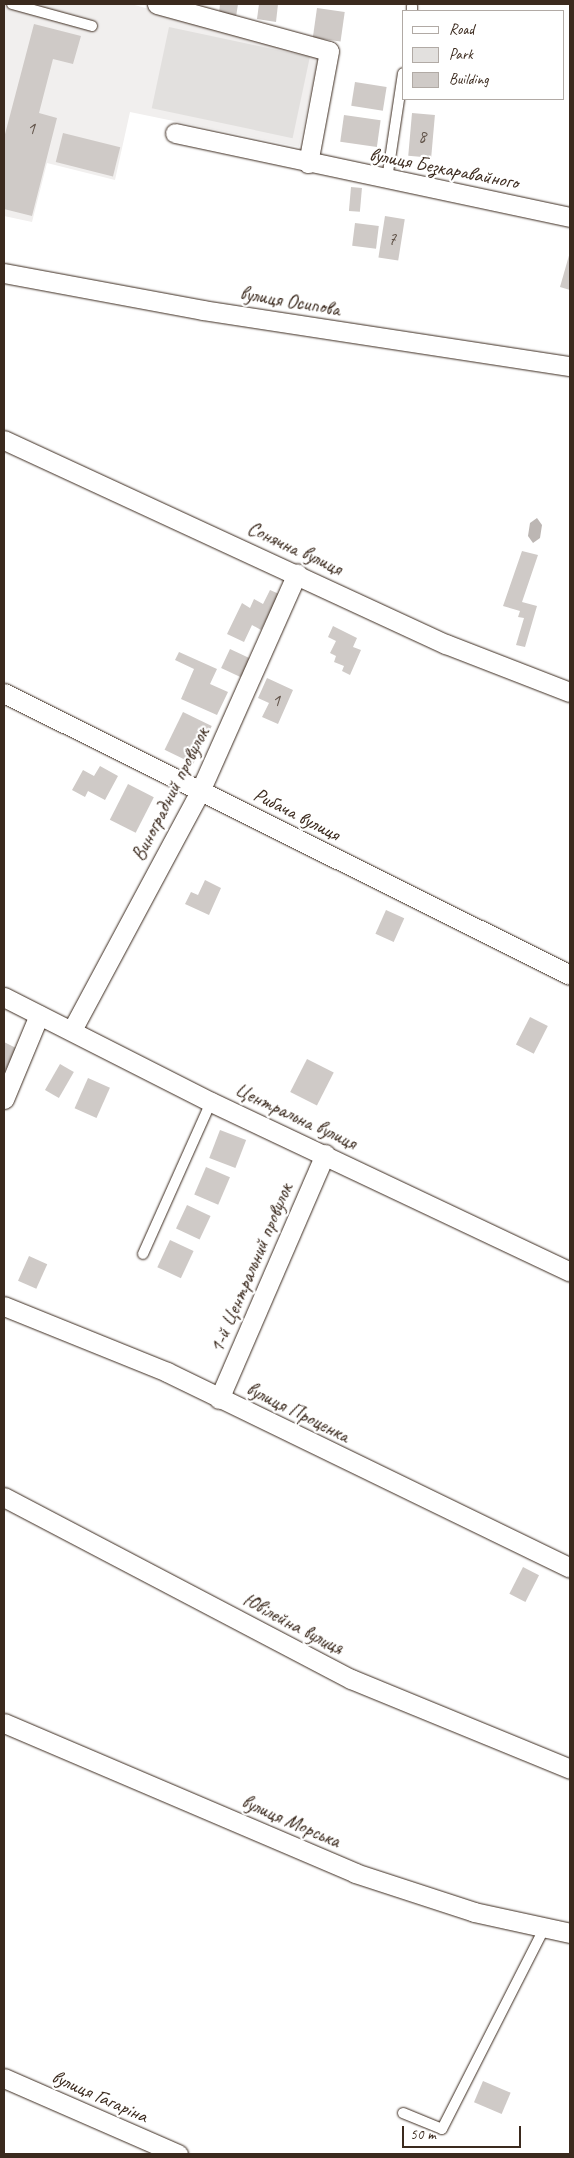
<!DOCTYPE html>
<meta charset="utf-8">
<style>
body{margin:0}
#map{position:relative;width:574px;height:2158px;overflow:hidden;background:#fff;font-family:Caveat,sans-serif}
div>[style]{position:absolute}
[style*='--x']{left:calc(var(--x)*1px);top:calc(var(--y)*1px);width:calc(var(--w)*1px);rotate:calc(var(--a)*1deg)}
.built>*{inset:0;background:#f1efee}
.green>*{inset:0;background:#e2e0de;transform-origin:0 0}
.water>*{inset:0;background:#bcb6b3}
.building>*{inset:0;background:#cfcac7;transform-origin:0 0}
.roads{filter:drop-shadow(0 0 1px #3b2a1e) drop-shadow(0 0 1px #3b2a1e)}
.service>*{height:10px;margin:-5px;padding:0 5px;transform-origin:5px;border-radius:5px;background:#fff}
.minor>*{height:19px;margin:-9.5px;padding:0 9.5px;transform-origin:9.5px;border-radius:9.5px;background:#fff}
span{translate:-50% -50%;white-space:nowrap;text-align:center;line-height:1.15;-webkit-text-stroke:4.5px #fff;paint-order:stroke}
.number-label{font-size:18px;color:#605248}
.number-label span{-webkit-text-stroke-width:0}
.street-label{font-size:20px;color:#3b2a1e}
.frame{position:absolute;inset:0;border:5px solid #3b2a1e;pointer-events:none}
.legend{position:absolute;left:402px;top:10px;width:162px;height:90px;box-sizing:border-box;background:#fff;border:1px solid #b1aaa5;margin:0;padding:6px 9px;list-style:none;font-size:15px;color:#3b2a1e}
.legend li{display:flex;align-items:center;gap:10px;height:25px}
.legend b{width:25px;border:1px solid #b1aaa5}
.scale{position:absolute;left:402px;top:2126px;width:119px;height:22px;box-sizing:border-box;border:2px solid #3b2a1e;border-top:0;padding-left:6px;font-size:15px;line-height:18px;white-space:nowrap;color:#3b2a1e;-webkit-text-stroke:4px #fff;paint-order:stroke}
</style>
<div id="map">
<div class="built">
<div style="clip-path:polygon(4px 4px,131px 4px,319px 55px,299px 147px,130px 112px,115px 180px,47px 163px,32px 222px,4px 216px)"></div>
</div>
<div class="green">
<div style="left:169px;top:27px;width:144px;height:83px;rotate:12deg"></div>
</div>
<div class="water">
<div style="clip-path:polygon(537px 518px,542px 525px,540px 538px,533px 543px,528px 536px,530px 523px)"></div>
</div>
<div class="building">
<div style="clip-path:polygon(220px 4px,238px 4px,236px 17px,219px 14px)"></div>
<div style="clip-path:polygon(259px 4px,278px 4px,276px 22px,257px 19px)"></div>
<div style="left:317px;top:8px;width:28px;height:30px;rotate:8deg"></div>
<div style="clip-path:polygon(34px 24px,81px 36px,73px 64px,53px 59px,39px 113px,57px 118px,32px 216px,4px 209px,4px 138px)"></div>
<div style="left:355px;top:82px;width:32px;height:24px;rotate:9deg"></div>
<div style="left:412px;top:113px;width:23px;height:43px;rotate:5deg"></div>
<div style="left:344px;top:115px;width:37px;height:27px;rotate:8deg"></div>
<div style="left:63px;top:133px;width:59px;height:30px;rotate:14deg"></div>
<div style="left:351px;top:187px;width:11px;height:24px;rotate:5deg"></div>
<div style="left:385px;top:216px;width:20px;height:42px;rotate:9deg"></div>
<div style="left:355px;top:223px;width:24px;height:23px;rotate:7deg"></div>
<div style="clip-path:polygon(570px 252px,570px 290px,560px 287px)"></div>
<div style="clip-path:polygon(522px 551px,538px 555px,522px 602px,537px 606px,525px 647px,516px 645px,524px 618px,518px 617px,520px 611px,503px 606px)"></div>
<div style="clip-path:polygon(270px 590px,279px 594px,261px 630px,252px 625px,244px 642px,227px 634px,242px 603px,250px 608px,254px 599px,263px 604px)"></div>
<div style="clip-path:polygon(333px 626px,357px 638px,353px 647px,361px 650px,350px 675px,342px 671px,344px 666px,334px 662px,336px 656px,330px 653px,336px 641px,328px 637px)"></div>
<div style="left:230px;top:649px;width:23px;height:21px;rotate:25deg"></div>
<div style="clip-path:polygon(179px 652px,217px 669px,210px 684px,228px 692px,217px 715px,181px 699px,194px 669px,175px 660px)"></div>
<div style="clip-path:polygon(267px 678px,293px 690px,278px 724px,262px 717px,269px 703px,258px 698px)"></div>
<div style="left:183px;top:712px;width:32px;height:42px;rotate:26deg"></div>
<div style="clip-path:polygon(100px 766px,118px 776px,105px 800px,88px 791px,85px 797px,72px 790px,83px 770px,94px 776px)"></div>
<div style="left:128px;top:784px;width:29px;height:40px;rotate:27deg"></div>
<div style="clip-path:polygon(205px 880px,221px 888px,209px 915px,185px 904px,191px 892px,198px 895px)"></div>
<div style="left:386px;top:910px;width:20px;height:26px;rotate:24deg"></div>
<div style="left:530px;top:1017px;width:20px;height:31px;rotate:27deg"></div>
<div style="clip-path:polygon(4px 1042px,16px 1048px,4px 1073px)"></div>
<div style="left:307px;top:1059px;width:30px;height:37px;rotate:27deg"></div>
<div style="left:60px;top:1064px;width:16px;height:30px;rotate:30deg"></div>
<div style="left:88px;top:1078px;width:24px;height:33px;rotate:24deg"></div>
<div style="left:220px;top:1130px;width:28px;height:30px;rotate:21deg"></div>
<div style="left:206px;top:1167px;width:26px;height:30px;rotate:23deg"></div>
<div style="left:187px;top:1205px;width:26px;height:26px;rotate:25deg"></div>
<div style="left:170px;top:1240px;width:26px;height:30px;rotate:25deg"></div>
<div style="left:29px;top:1256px;width:20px;height:27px;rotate:24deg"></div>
<div style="left:523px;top:1567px;width:18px;height:30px;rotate:27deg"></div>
<div style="left:483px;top:2081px;width:30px;height:23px;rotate:23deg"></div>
</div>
<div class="roads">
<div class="service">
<div style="--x:12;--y:4;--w:83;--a:15.4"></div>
<div style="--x:412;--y:11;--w:5;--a:-90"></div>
<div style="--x:387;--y:179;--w:107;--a:-81.4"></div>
<div style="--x:143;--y:1254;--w:167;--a:-65.9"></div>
<div style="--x:403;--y:2113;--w:42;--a:22.3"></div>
<div style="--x:442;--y:2129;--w:227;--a:-63"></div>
</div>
<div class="minor">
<div style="--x:157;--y:4;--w:178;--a:15.3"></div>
<div style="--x:329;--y:51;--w:114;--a:100.6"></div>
<div style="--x:175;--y:133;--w:404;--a:12"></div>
<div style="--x:4;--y:273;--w:202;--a:10.5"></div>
<div style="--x:203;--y:310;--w:371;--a:8.7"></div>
<div style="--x:4;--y:440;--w:487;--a:24.8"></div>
<div style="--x:446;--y:644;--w:133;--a:21.2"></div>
<div style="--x:4;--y:693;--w:632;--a:26.48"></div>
<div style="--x:4;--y:997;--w:232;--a:26.9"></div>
<div style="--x:211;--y:1102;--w:397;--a:25.3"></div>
<div style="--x:72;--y:1030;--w:273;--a:-61.8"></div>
<div style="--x:201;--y:789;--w:236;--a:-66"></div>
<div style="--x:4;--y:1099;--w:91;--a:-67.4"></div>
<div style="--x:4;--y:1306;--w:176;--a:22"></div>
<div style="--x:167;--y:1372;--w:448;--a:25.9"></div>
<div style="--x:219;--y:1399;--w:267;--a:-66.6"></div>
<div style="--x:4;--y:1497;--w:392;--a:27.7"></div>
<div style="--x:351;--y:1679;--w:237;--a:22.3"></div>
<div style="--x:4;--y:1723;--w:382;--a:23.1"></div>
<div style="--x:355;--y:1873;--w:125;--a:18.1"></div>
<div style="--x:474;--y:1912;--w:98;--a:12.3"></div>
<div style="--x:4;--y:2078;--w:190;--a:23.6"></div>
</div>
</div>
<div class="number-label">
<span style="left:31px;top:128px">1</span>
<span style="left:422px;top:136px">8</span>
<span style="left:392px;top:239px">7</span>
<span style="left:276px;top:700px">1</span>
</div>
<div class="street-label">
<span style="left:444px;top:168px;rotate:11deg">вулиця Безкаравайного</span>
<span style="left:290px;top:301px;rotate:9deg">вулиця Осипова</span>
<span style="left:295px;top:548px;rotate:25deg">Сонячна вулиця</span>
<span style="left:170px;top:794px;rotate:-63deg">Виноградний провулок</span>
<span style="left:297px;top:814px;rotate:27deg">Рибача вулиця</span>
<span style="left:296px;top:1116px;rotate:25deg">Центральна вулиця</span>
<span style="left:251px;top:1268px;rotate:-67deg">1-й Центральний провулок</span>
<span style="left:298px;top:1412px;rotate:26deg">вулиця Проценка</span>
<span style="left:293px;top:1624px;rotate:28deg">Ювілейна вулиця</span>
<span style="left:291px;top:1821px;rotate:23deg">вулиця Морська</span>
<span style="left:100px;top:2096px;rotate:24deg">вулиця Гагаріна</span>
</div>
<div class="frame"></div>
<ul class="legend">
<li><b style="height:6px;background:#fff"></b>Road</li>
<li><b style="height:14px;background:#e2e0de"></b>Park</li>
<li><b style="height:14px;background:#cfcac7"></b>Building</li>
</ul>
<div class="scale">50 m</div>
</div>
